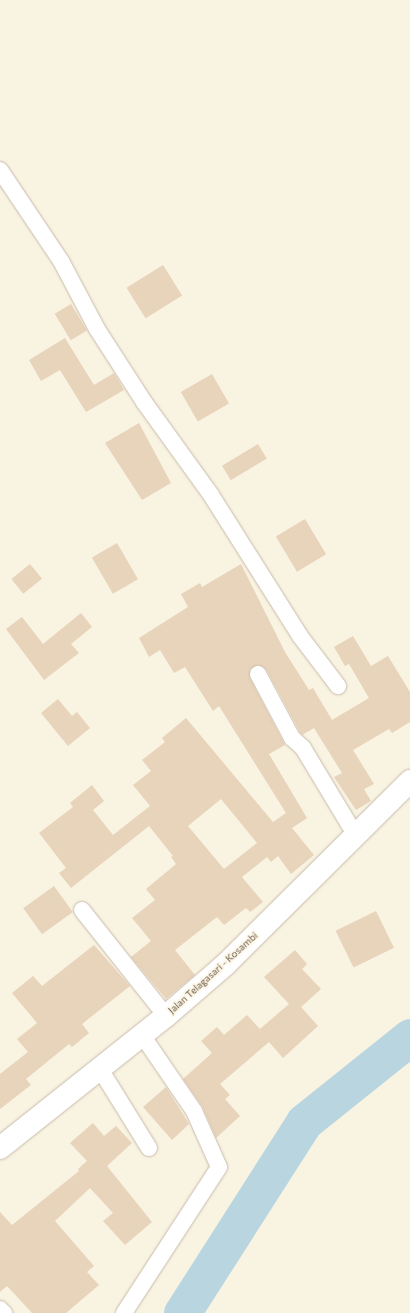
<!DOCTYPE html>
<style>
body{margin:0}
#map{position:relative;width:410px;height:1313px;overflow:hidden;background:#f9f3e2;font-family:Commissioner,sans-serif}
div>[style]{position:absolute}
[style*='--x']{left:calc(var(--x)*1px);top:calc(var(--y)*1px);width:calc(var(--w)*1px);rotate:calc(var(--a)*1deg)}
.river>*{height:37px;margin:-18.5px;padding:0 18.5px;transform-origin:18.5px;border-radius:18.5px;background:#b9d6e0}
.building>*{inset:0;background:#e8d3bb;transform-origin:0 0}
.roads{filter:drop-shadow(0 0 1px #c8bbaa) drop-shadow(0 0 1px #c8bbaa)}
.street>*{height:16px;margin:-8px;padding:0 8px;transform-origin:8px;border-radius:8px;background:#fff}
.secondary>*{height:22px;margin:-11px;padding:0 11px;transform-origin:11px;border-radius:11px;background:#fff}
span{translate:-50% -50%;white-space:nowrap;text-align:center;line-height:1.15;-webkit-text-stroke:3.5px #fdf7e7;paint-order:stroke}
.street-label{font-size:10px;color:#6d5b4b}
</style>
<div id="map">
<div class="river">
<div style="--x:182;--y:1313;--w:227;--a:-57.4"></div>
<div style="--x:304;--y:1122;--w:136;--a:-38.7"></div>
</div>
<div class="building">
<div style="left:163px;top:265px;width:36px;height:43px;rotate:58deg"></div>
<div style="left:71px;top:304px;width:31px;height:19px;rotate:59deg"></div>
<div style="clip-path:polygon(65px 338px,94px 385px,114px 373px,124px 390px,86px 412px,60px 370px,41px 381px,29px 360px)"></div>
<div style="left:212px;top:374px;width:34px;height:36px;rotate:60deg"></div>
<div style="clip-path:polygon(139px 423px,171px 483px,142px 500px,105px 443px)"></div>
<div style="left:258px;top:444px;width:17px;height:42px;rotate:59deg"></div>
<div style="left:305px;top:519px;width:41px;height:34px;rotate:59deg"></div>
<div style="left:117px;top:543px;width:42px;height:29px;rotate:60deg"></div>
<div style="left:30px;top:564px;width:19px;height:24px;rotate:51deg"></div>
<div style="clip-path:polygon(evenodd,241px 564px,285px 652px,309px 690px,313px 688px,332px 720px,369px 698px,349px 664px,345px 666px,334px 647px,353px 636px,371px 666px,388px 656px,410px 692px,410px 722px,392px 733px,389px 729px,353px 750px,374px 784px,364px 789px,371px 801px,356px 810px,334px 777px,342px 773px,314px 728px,302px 735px,300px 732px,266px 669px,258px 665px,250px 669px,250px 678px,285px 745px,269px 754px,307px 818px,292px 828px,314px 855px,291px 874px,278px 856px,271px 862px,267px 857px,242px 877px,263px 902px,250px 912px,246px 908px,224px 925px,217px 917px,175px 950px,195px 975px,166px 999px,131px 957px,151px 941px,132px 918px,155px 900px,146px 889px,176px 864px,171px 857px,173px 856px,149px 826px,71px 888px,59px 873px,66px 868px,39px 833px,73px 807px,70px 803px,92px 785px,104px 801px,93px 810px,113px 835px,150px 806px,133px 785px,151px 771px,142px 760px,165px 742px,162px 738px,186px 718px,273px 822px,286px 813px,219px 706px,213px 711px,185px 667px,174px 673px,160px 650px,149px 657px,139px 638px,188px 607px,181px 594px,200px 583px,202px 587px,241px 564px,221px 799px,257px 843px,224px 869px,188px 826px,221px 799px)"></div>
<div style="clip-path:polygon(81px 613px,92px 627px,71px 644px,79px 653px,44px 680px,6px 629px,22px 617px,43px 644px)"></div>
<div style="clip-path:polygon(58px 699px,72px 716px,77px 712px,90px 728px,68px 746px,41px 713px)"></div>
<div style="left:54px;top:886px;width:32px;height:38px;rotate:54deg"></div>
<div style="left:376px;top:911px;width:41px;height:45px;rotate:64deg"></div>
<div style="clip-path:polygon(94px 945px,130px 986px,82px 1024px,89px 1033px,72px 1047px,69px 1044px,26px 1079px,31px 1085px,0 1109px,0 1074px,28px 1052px,17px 1039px,37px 1023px,12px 993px,33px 976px,42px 986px)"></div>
<div style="clip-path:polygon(295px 950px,307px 964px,302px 969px,321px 989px,301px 1007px,318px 1026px,283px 1058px,269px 1042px,220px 1084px,230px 1095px,225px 1099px,240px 1116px,216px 1138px,202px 1106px,183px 1079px,212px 1053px,201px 1041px,217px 1027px,224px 1035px,247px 1015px,260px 1029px,289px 1004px,264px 977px)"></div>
<div style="clip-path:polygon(166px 1087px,189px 1124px,172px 1140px,143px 1107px)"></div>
<div style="clip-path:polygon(93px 1123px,104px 1136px,116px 1126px,132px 1143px,107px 1166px,152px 1222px,125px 1245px,103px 1221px,113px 1213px,90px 1188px,55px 1221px,94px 1266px,87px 1272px,99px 1285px,66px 1313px,32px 1313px,7px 1286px,0 1292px,0 1212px,12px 1225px,79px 1171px,78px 1169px,87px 1161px,70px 1143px)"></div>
</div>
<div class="roads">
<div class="street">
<div style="--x:0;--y:170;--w:110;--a:56.2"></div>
<div style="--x:61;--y:261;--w:77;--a:62.1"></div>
<div style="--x:97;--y:329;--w:87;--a:57.2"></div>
<div style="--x:144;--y:402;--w:115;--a:54.2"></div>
<div style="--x:211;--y:495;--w:167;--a:57.7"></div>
<div style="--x:300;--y:636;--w:63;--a:52.8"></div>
<div style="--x:258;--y:674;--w:72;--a:62"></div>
<div style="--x:292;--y:738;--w:15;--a:42"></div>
<div style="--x:303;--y:748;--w:103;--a:58.9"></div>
<div style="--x:82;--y:910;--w:135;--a:51.6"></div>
<div style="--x:100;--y:1069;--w:93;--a:58.2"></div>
<div style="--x:0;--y:1309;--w:6;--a:45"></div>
<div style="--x:124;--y:1313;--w:174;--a:-56.9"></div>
<div style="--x:219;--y:1167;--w:61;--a:-114.1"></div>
<div style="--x:194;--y:1111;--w:92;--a:-124.4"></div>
</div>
<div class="secondary">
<div style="--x:0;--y:1148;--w:212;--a:-38.5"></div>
<div style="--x:166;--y:1016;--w:79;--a:-40.9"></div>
<div style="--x:226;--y:964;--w:260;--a:-44.8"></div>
</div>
</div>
<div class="street-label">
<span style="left:213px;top:973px;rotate:-42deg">Jalan Telagasari - Kosambi</span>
</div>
</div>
